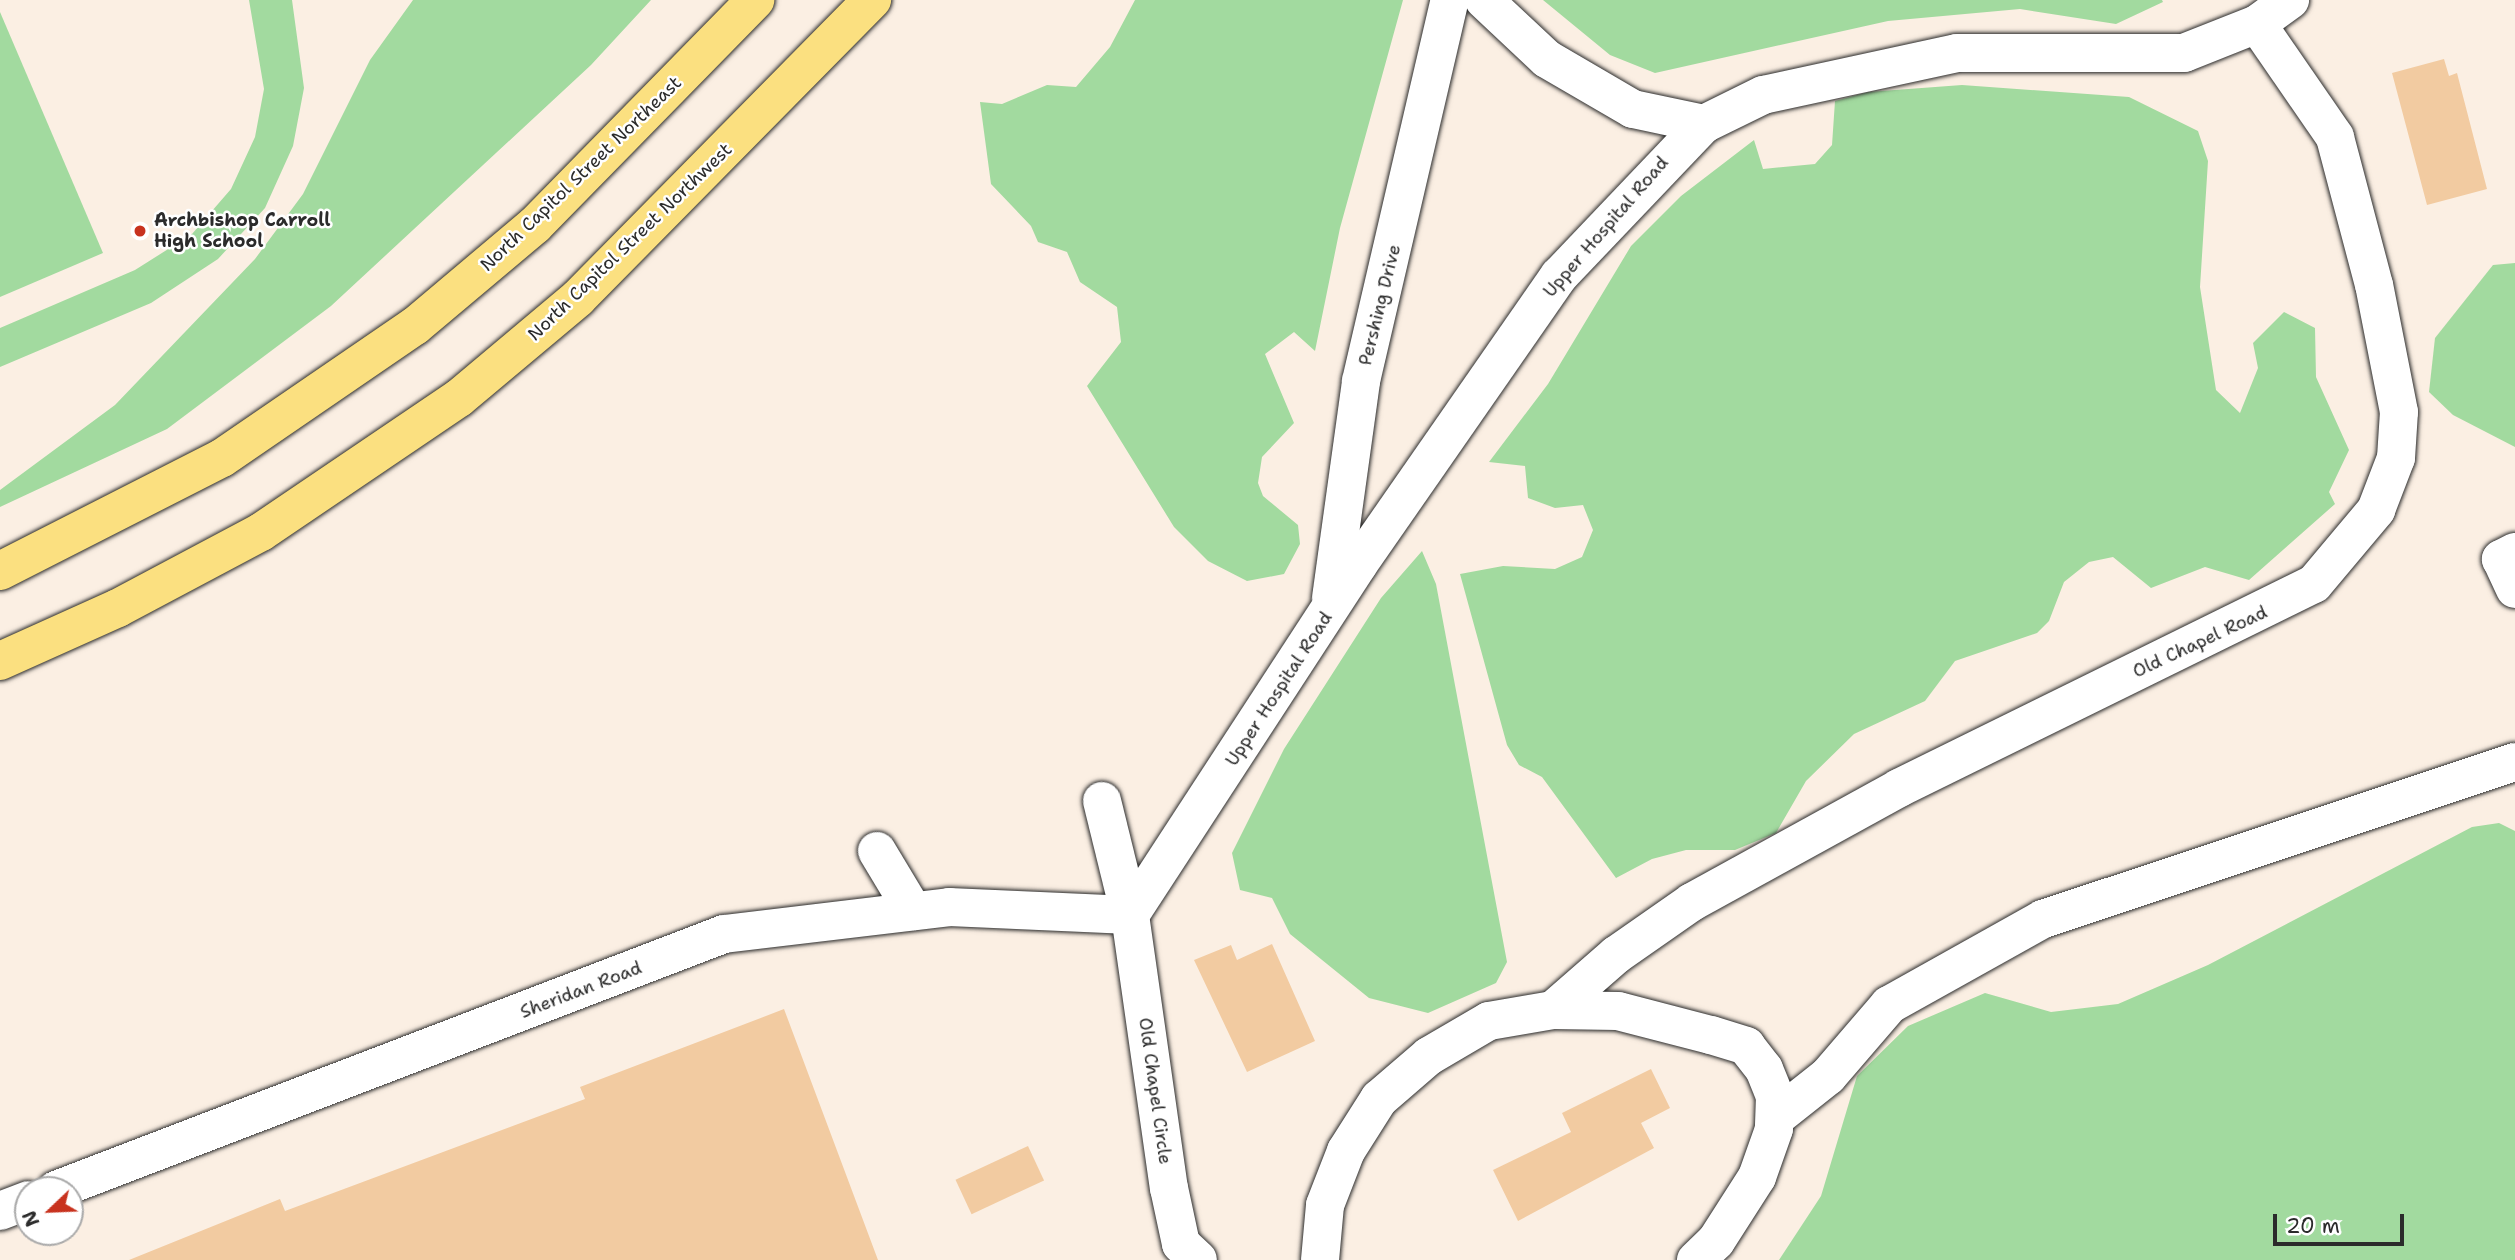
<!DOCTYPE html>
<style>
body{margin:0}
#map{position:relative;width:2515px;height:1260px;overflow:hidden;background:#fbefe3;font-family:"Shantell Sans",sans-serif}
div>[style]{position:absolute}
[style*='--x']{left:calc(var(--x)*1px);top:calc(var(--y)*1px);width:calc(var(--w)*1px);rotate:calc(var(--a)*1deg)}
.green>*{inset:0;background:#a2da9f}
.building>*{inset:0;background:#f2cba1;transform-origin:0 0}
.roads{filter:drop-shadow(0 0 2px #2b2b2b) drop-shadow(0 0 2px #2b2b2b)}
.minor>*{height:38px;margin:-19px;padding:0 19px;transform-origin:19px;border-radius:19px;background:#fff}
.major>*{height:38px;margin:-19px;padding:0 19px;transform-origin:19px;border-radius:19px;background:#fbe080}
.dots>*{width:19px;height:19px;translate:-50% -50%;box-sizing:border-box;border:4px solid #fff;border-radius:50%}
span{translate:-50% -50%;white-space:nowrap;text-align:center;line-height:1.15;-webkit-text-stroke:5px #fff;paint-order:stroke}
.street-label{font-size:18px;color:#2b2b2b}
.poi-label{font-size:18px;color:#2b2b2b;font-weight:700}
.left{translate:0 -50%;text-align:left}
.north{position:absolute;left:14px;top:1176px;width:70px;height:70px;box-sizing:border-box;background:#fff;border:2px solid #aaa;border-radius:50%;rotate:247deg;font-size:19px;font-weight:700;line-height:28px;text-align:center;color:#2b2b2b}
.north::after{content:'';display:block;margin:auto;width:24px;height:32px;background:#c8321e;clip-path:polygon(50% 0,100% 100%,50% 72%,0 100%)}
.scale{position:absolute;left:2273px;top:1214px;width:131px;height:32px;box-sizing:border-box;border:4px solid #2b2b2b;border-top:0;padding-left:9px;font-size:21px;line-height:24px;white-space:nowrap;color:#2b2b2b;-webkit-text-stroke:5px #fff;paint-order:stroke}
</style>
<div id="map">
<div class="green">
<div style="clip-path:polygon(249px 0,292px 0,304px 88px,293px 146px,265px 208px,218px 259px,151px 303px,0 367px,0 328px,135px 270px,192px 234px,231px 189px,255px 137px,264px 89px)"></div>
<div style="clip-path:polygon(413px 0,651px 0,591px 65px,331px 306px,167px 429px,0 507px,0 490px,115px 405px,255px 259px,303px 194px,370px 60px)"></div>
<div style="clip-path:polygon(1135px 0,1403px 0,1340px 228px,1315px 351px,1294px 332px,1265px 354px,1294px 423px,1262px 457px,1258px 483px,1263px 496px,1298px 525px,1300px 544px,1284px 574px,1247px 581px,1208px 561px,1174px 527px,1087px 386px,1121px 342px,1117px 307px,1080px 282px,1067px 252px,1038px 242px,1031px 226px,991px 184px,980px 102px,1002px 104px,1047px 85px,1076px 87px,1110px 47px)"></div>
<div style="clip-path:polygon(1543px 0,2162px 0,2163px 2px,2116px 24px,2020px 9px,1888px 21px,1655px 73px,1610px 55px)"></div>
<div style="clip-path:polygon(0 12px,103px 253px,0 297px)"></div>
<div style="clip-path:polygon(1962px 85px,2129px 97px,2198px 131px,2208px 161px,2200px 287px,2216px 390px,2240px 413px,2258px 368px,2253px 343px,2284px 312px,2315px 328px,2316px 377px,2349px 450px,2329px 492px,2335px 504px,2249px 580px,2205px 567px,2151px 588px,2113px 557px,2089px 562px,2064px 582px,2049px 621px,2037px 633px,1955px 661px,1925px 701px,1854px 734px,1806px 781px,1776px 833px,1735px 850px,1686px 850px,1652px 859px,1616px 878px,1542px 777px,1519px 765px,1507px 745px,1460px 574px,1503px 566px,1555px 569px,1582px 557px,1593px 530px,1583px 505px,1555px 508px,1528px 498px,1525px 466px,1489px 462px,1548px 384px,1631px 246px,1681px 196px,1754px 140px,1763px 169px,1815px 164px,1832px 145px,1835px 101px,1868px 92px)"></div>
<div style="clip-path:polygon(2515px 263px,2515px 447px,2453px 415px,2429px 392px,2435px 338px,2493px 265px)"></div>
<div style="clip-path:polygon(1422px 551px,1436px 584px,1507px 962px,1496px 983px,1428px 1013px,1369px 998px,1290px 934px,1272px 898px,1240px 890px,1232px 853px,1284px 749px,1381px 598px)"></div>
<div style="clip-path:polygon(2499px 823px,2515px 831px,2515px 1260px,1779px 1260px,1821px 1196px,1857px 1076px,1908px 1026px,1985px 993px,2051px 1012px,2118px 1004px,2208px 965px,2472px 827px)"></div>
</div>
<div class="building">
<div style="clip-path:polygon(2444px 59px,2449px 76px,2457px 73px,2487px 189px,2427px 205px,2392px 73px)"></div>
<div style="clip-path:polygon(1272px 944px,1315px 1041px,1247px 1072px,1194px 960px,1231px 945px,1237px 960px)"></div>
<div style="clip-path:polygon(784px 1009px,878px 1260px,129px 1260px,280px 1199px,285px 1211px,585px 1099px,580px 1087px)"></div>
<div style="clip-path:polygon(1651px 1069px,1670px 1108px,1641px 1123px,1654px 1148px,1518px 1221px,1493px 1170px,1571px 1132px,1562px 1113px)"></div>
<div style="left:1028px;top:1146px;width:38px;height:80px;rotate:65deg"></div>
</div>
<div class="roads">
<div class="minor">
<div style="--x:1484;--y:0;--w:86;--a:43.1"></div>
<div style="--x:1547;--y:59;--w:99;--a:30.2"></div>
<div style="--x:1633;--y:109;--w:73;--a:11.9"></div>
<div style="--x:2515;--y:552;--w:16;--a:153"></div>
<div style="--x:2501;--y:559;--w:33;--a:65"></div>
<div style="--x:1331;--y:598;--w:219;--a:-82.1"></div>
<div style="--x:1361;--y:381;--w:391;--a:-76.9"></div>
<div style="--x:1102;--y:801;--w:117;--a:76.2"></div>
<div style="--x:1130;--y:915;--w:276;--a:81.9"></div>
<div style="--x:1169;--y:1188;--w:57;--a:77.9"></div>
<div style="--x:1181;--y:1244;--w:23;--a:43"></div>
<div style="--x:877;--y:851;--w:70;--a:59"></div>
<div style="--x:1130;--y:915;--w:418;--a:-56.9"></div>
<div style="--x:1358;--y:565;--w:352;--a:-55.2"></div>
<div style="--x:1559;--y:276;--w:210;--a:-46.4"></div>
<div style="--x:1704;--y:124;--w:66;--a:-26.2"></div>
<div style="--x:1763;--y:95;--w:198;--a:-12.2"></div>
<div style="--x:1957;--y:53;--w:227;--a:0"></div>
<div style="--x:2184;--y:53;--w:79;--a:-21.7"></div>
<div style="--x:2257;--y:24;--w:41;--a:-36"></div>
<div style="--x:1553;--y:1010;--w:84;--a:-41.1"></div>
<div style="--x:1616;--y:955;--w:93;--a:-34.9"></div>
<div style="--x:1692;--y:902;--w:236;--a:-28.8"></div>
<div style="--x:1899;--y:788;--w:462;--a:-26.2"></div>
<div style="--x:2314;--y:584;--w:97;--a:-50"></div>
<div style="--x:2376;--y:510;--w:56;--a:-69"></div>
<div style="--x:2396;--y:458;--w:46;--a:-86.3"></div>
<div style="--x:2399;--y:412;--w:129;--a:-101.1"></div>
<div style="--x:2374;--y:285;--w:153;--a:-104.8"></div>
<div style="--x:2335;--y:137;--w:137;--a:-124.6"></div>
<div style="--x:1775;--y:1118;--w:68;--a:-38.4"></div>
<div style="--x:1828;--y:1076;--w:94;--a:-49.3"></div>
<div style="--x:1889;--y:1005;--w:176;--a:-29.2"></div>
<div style="--x:2043;--y:919;--w:497;--a:-18.4"></div>
<div style="--x:56;--y:1190;--w:715;--a:-20.97"></div>
<div style="--x:724;--y:934;--w:227;--a:-6.8"></div>
<div style="--x:949;--y:907;--w:181;--a:2.5"></div>
<div style="--x:0;--y:1211;--w:30;--a:-21"></div>
<div style="--x:1320;--y:1260;--w:55;--a:-84.8"></div>
<div style="--x:1325;--y:1205;--w:58;--a:-68.7"></div>
<div style="--x:1346;--y:1151;--w:62;--a:-57.6"></div>
<div style="--x:1379;--y:1099;--w:66;--a:-40.7"></div>
<div style="--x:1429;--y:1056;--w:69;--a:-30.3"></div>
<div style="--x:1489;--y:1021;--w:65;--a:-9.8"></div>
<div style="--x:1553;--y:1010;--w:65;--a:0.9"></div>
<div style="--x:1618;--y:1011;--w:96;--a:14.5"></div>
<div style="--x:1711;--y:1035;--w:37;--a:17"></div>
<div style="--x:1746;--y:1046;--w:29;--a:52"></div>
<div style="--x:1764;--y:1069;--w:29;--a:68"></div>
<div style="--x:1775;--y:1096;--w:33;--a:92"></div>
<div style="--x:1774;--y:1129;--w:51;--a:109.5"></div>
<div style="--x:1757;--y:1177;--w:76;--a:122.6"></div>
<div style="--x:1716;--y:1241;--w:28;--a:136"></div>
</div>
<div class="major">
<div style="--x:0;--y:571;--w:249;--a:-27"></div>
<div style="--x:222;--y:458;--w:234;--a:-34.4"></div>
<div style="--x:415;--y:326;--w:157;--a:-40.1"></div>
<div style="--x:535;--y:225;--w:315;--a:-45.6"></div>
<div style="--x:0;--y:661;--w:129;--a:-24.2"></div>
<div style="--x:118;--y:608;--w:162;--a:-28"></div>
<div style="--x:261;--y:532;--w:239;--a:-34.1"></div>
<div style="--x:459;--y:398;--w:155;--a:-40"></div>
<div style="--x:578;--y:298;--w:419;--a:-45.4"></div>
</div>
</div>
<div class="dots">
<div style="left:140px;top:231px;background:#c8321e"></div>
</div>
<div class="street-label">
<span style="left:581px;top:174px;rotate:-44deg">North Capitol Street Northeast</span>
<span style="left:1606px;top:227px;rotate:-49deg">Upper Hospital Road</span>
<span style="left:630px;top:242px;rotate:-44deg">North Capitol Street Northwest</span>
<span style="left:1380px;top:305px;rotate:-76deg">Pershing Drive</span>
<span style="left:2200px;top:642px;rotate:-25deg">Old Chapel Road</span>
<span style="left:1279px;top:689px;rotate:-57deg">Upper Hospital Road</span>
<span style="left:581px;top:990px;rotate:-21deg">Sheridan Road</span>
<span style="left:1155px;top:1091px;rotate:82deg">Old Chapel Circle</span>
</div>
<div class="poi-label">
<span class="left" style="left:154px;top:231px">Archbishop Carroll<br>High School</span>
</div>
<div class="north">N</div>
<div class="scale">20 m</div>
</div>
